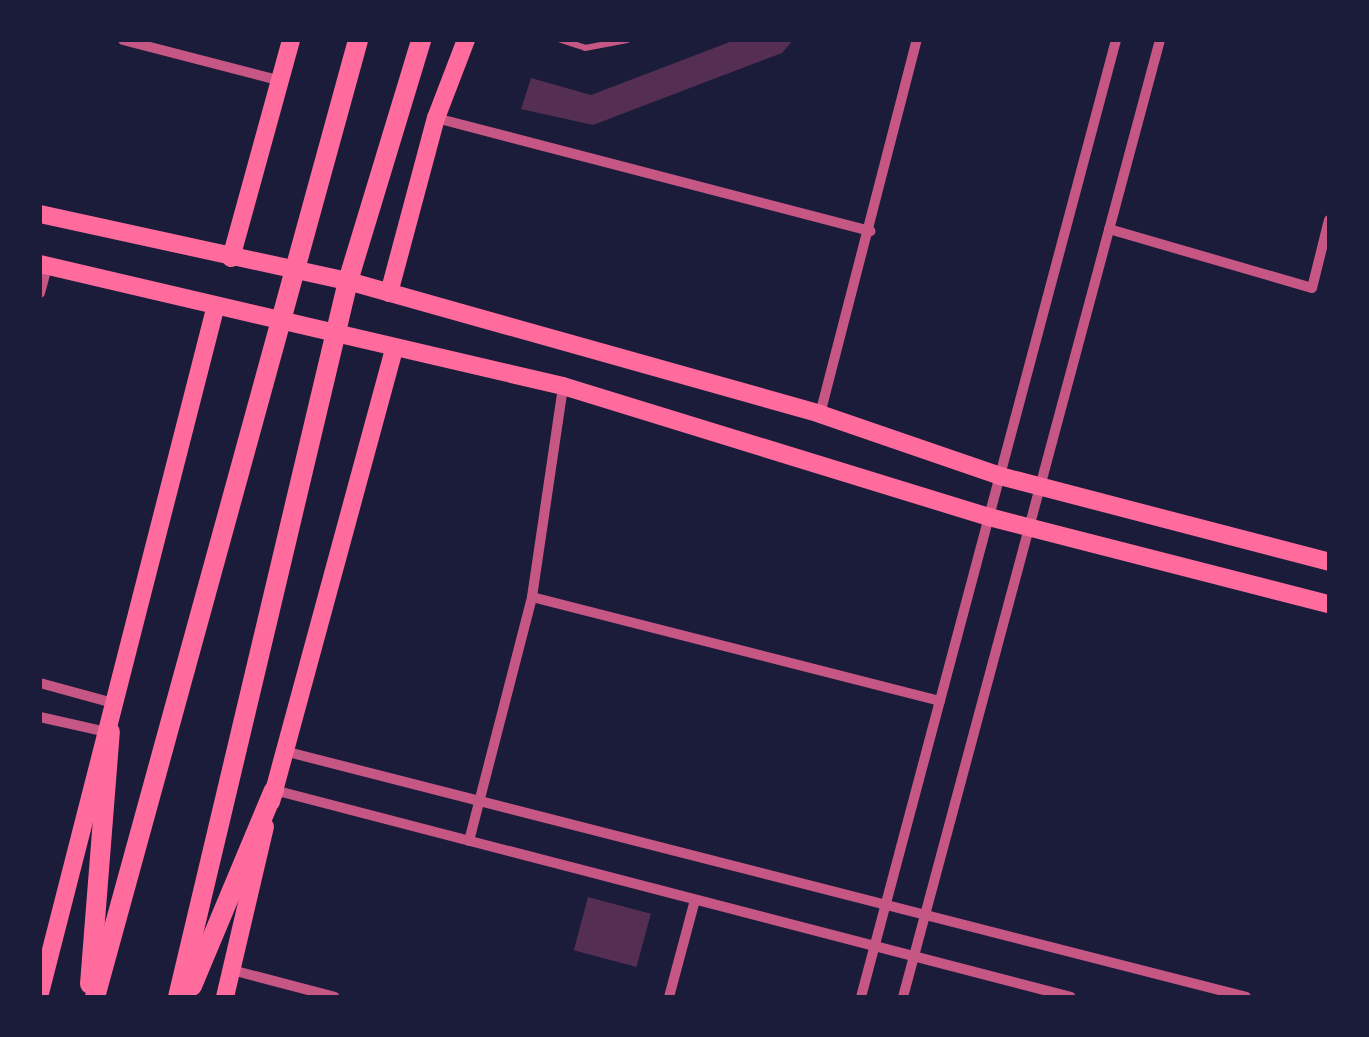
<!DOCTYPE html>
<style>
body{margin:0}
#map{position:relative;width:1369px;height:1037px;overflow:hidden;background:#1b1b3a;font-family:"DejaVu Sans",sans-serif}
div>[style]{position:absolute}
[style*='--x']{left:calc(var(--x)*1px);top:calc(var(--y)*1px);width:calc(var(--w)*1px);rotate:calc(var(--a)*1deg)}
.building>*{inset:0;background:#542f53;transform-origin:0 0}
.service>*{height:6px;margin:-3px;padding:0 3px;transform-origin:3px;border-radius:3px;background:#c65784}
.minor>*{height:10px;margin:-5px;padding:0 5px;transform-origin:5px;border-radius:5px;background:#c65784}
.secondary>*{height:18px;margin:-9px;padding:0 9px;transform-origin:9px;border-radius:9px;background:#ff6b9d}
.trunk>*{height:20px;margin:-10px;padding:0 10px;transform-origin:10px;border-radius:10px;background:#ff6b9d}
span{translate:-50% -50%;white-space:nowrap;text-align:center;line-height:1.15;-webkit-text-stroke:8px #1b1b3a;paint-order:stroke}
.frame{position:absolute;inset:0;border:42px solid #1b1b3a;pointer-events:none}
</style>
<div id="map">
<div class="building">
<div style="clip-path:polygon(735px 40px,793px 40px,782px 53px,593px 125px,521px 109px,531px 78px,591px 95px)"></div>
<div style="left:588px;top:897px;width:65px;height:55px;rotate:15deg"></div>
</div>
<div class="service">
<div style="--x:561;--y:40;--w:25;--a:18"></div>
<div style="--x:585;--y:48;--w:43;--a:-10.8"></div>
</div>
<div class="minor">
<div style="--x:123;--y:40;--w:163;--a:14.5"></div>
<div style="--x:436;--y:118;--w:449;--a:14.6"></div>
<div style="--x:1109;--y:229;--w:211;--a:16.2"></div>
<div style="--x:1312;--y:288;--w:70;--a:-76"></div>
<div style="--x:40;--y:293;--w:28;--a:-75"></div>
<div style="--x:820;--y:414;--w:386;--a:-75.5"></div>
<div style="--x:532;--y:597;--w:421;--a:14.3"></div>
<div style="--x:40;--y:683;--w:80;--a:15.3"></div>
<div style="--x:40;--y:717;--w:69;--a:12.6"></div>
<div style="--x:284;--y:751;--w:993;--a:14.34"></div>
<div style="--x:274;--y:790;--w:823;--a:14.56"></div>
<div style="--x:469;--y:841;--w:252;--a:-75.5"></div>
<div style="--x:532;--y:597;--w:213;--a:-81.6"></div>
<div style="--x:232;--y:970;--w:106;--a:14.7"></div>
<div style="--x:669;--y:997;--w:100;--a:-75"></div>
<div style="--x:861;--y:997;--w:990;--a:-75.08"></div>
<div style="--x:903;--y:997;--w:991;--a:-74.97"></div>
</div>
<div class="secondary">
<div style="--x:40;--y:214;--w:315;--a:12.3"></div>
<div style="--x:348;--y:281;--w:490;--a:15.7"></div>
<div style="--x:820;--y:414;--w:190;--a:19"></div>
<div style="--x:1000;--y:476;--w:340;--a:14.6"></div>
<div style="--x:231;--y:258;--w:226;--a:-74.6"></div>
<div style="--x:40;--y:264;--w:537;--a:13.13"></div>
<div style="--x:563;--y:386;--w:446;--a:17.1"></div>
<div style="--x:989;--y:517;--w:351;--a:14.4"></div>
<div style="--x:389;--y:293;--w:181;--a:-75"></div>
<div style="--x:436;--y:118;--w:84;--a:-69"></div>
<div style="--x:271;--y:802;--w:469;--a:-74.8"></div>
<div style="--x:40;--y:993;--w:706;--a:-75.65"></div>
<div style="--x:225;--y:997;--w:175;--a:-76.8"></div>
</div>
<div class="trunk">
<div style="--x:90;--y:984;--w:253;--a:-85.5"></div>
<div style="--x:192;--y:986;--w:212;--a:-67.3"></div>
<div style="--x:95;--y:997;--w:992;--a:-74.63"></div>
<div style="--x:178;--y:997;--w:736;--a:-76.64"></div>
<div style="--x:348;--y:281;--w:252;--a:-73.1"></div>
</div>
<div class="frame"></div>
</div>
